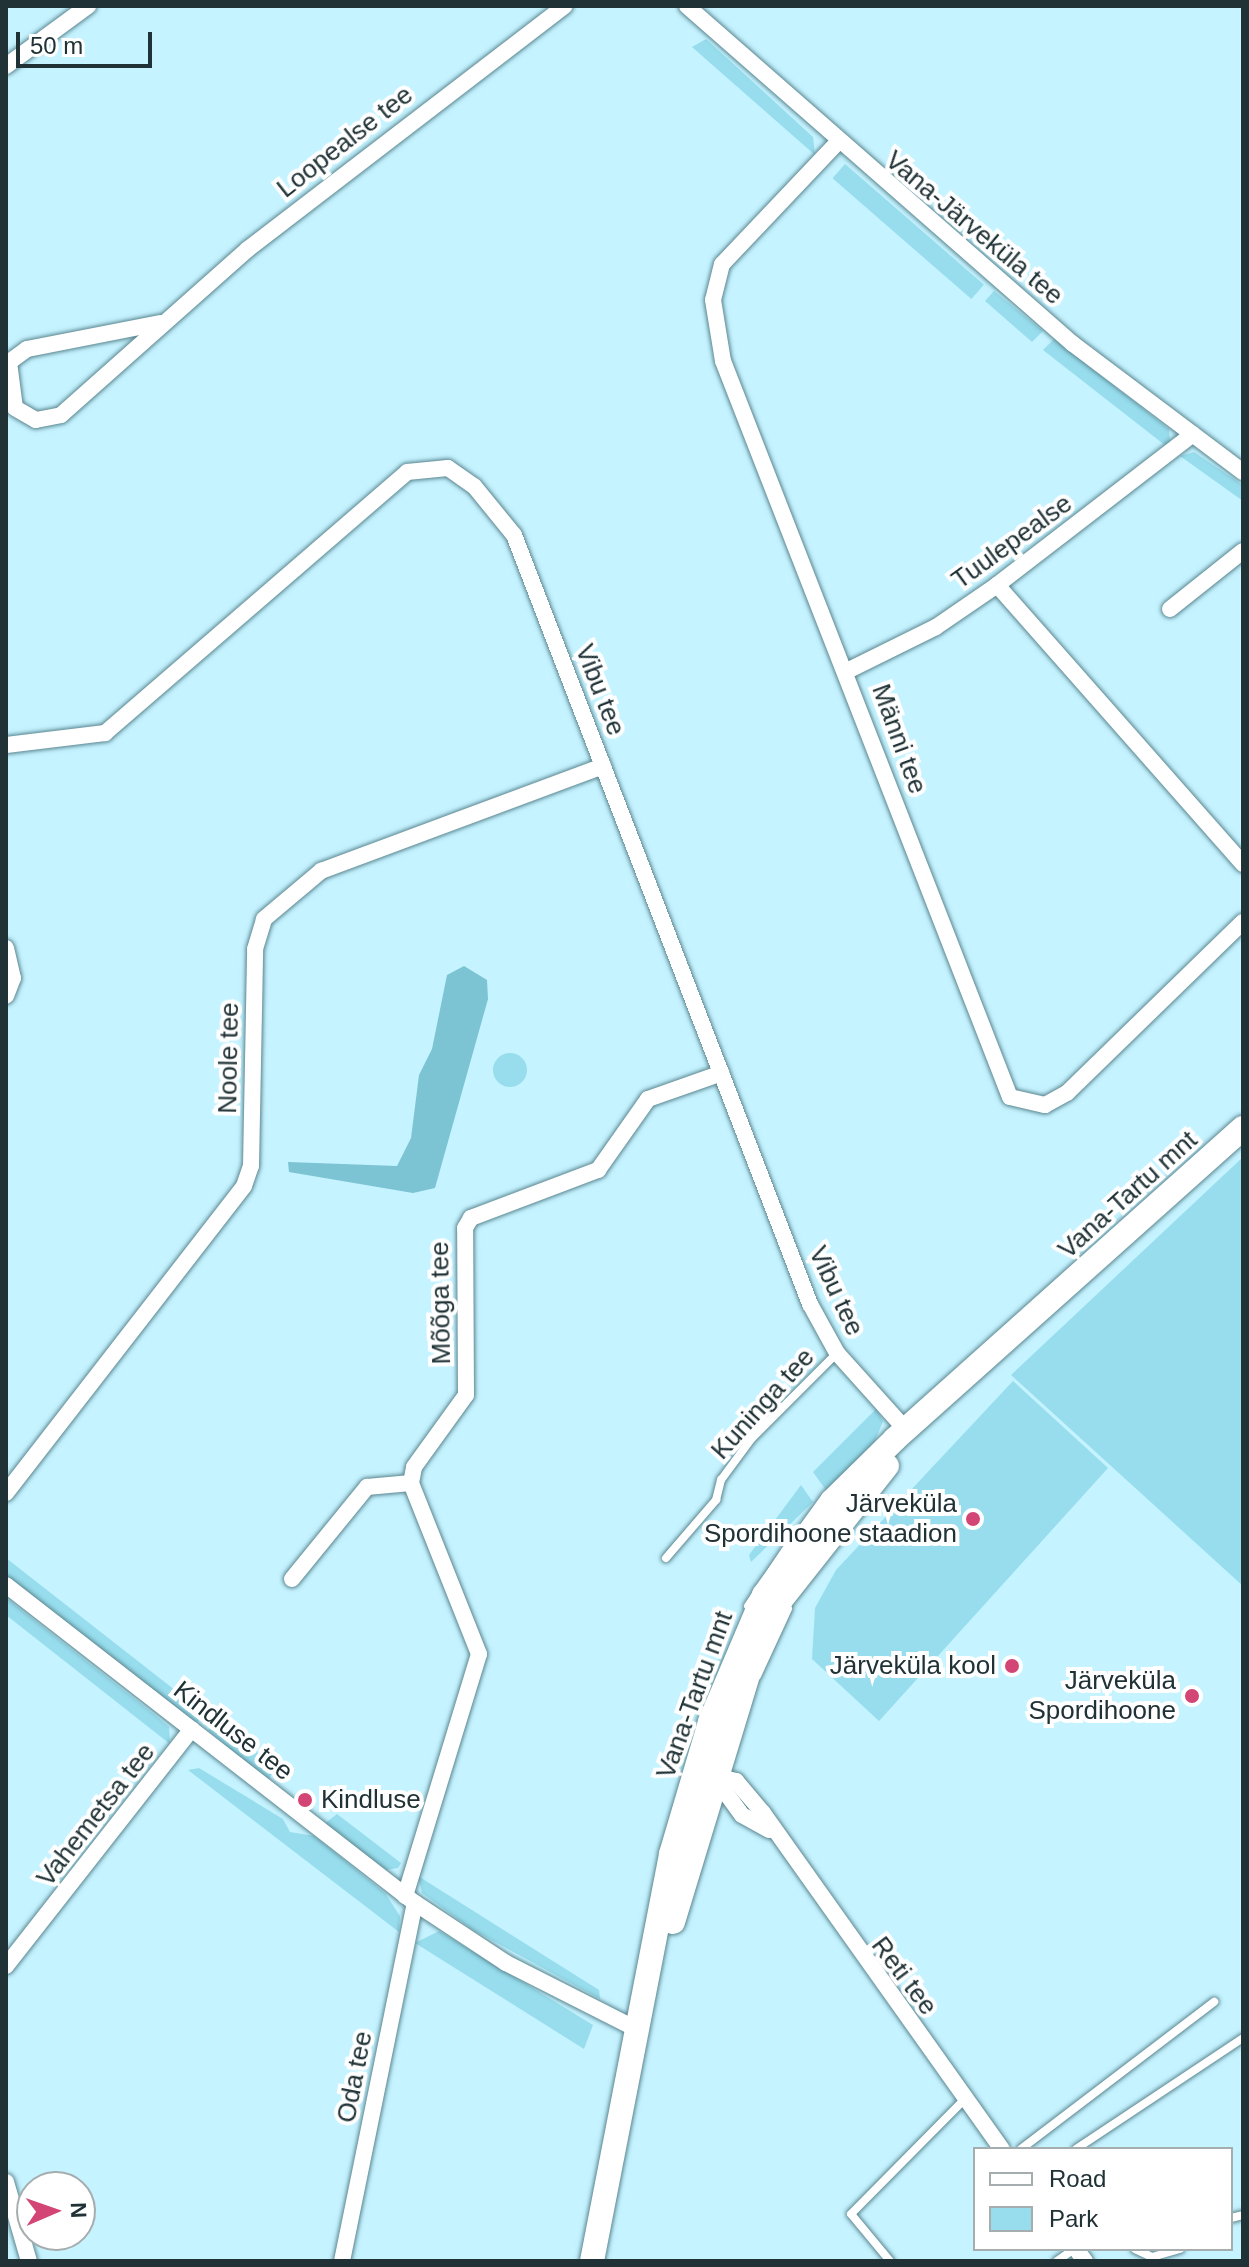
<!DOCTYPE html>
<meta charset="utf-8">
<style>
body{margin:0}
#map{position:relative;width:1249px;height:2267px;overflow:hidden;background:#c5f3ff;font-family:Arial,sans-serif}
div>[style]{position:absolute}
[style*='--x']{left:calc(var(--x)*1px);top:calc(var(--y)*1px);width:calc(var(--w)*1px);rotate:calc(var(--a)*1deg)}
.green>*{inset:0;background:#97dded;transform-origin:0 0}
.round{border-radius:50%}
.forest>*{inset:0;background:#7cc3d3}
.roads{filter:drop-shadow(0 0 2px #5a8690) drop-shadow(0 0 2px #5a8690)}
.lane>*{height:8px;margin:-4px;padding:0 4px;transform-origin:4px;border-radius:4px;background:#fff}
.street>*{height:16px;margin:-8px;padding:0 8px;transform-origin:8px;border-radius:8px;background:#fff}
.secondary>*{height:24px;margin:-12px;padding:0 12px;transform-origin:12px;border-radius:12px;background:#fff}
.dots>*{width:22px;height:22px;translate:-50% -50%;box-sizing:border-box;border:4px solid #fff;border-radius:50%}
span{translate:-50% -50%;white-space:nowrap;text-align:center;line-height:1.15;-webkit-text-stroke:8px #fff;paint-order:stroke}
.street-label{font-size:26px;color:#203236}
.poi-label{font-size:26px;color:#203236}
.right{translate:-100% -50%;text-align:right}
.left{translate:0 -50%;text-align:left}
.frame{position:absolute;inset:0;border:8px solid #203236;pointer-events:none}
.legend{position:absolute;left:973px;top:2147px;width:260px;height:104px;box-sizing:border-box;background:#fff;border:2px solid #a6adaf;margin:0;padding:10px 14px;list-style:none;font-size:24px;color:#203236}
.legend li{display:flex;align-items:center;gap:16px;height:40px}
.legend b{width:40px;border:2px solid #a6adaf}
.north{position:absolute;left:16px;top:2171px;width:80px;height:80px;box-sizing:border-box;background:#fff;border:2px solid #a6adaf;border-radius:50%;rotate:88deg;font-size:22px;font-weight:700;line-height:32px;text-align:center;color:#203236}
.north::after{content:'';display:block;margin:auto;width:28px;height:36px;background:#d24574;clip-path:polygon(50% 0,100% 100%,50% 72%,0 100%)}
.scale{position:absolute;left:16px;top:32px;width:136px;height:36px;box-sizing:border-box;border:4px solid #203236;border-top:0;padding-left:10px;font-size:24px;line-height:28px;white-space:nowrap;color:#203236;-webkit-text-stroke:6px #fff;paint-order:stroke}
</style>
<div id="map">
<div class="green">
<div style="clip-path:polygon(706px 39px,813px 137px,815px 155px,692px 47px)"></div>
<div style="left:845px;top:164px;width:184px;height:19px;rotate:41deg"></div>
<div style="clip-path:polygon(994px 291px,1043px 331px,1032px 342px,985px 301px)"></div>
<div style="clip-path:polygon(1054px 339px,1169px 429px,1170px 441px,1166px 446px,1043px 350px)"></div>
<div style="clip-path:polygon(1194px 452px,1243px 485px,1243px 501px,1180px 456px)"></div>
<div class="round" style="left:493px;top:1053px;width:34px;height:34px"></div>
<div style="clip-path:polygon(1243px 1157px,1243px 1586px,1011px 1375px)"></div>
<div style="clip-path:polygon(1013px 1381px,1108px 1468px,879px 1721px,812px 1659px,815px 1608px,836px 1570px)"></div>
<div style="clip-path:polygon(876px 1409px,883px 1421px,873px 1446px,828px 1493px,813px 1472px)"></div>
<div style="clip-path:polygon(801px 1485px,813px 1502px,751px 1562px,749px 1555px)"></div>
<div style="left:6px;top:1558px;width:252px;height:15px;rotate:38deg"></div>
<div style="clip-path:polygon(6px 1598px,155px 1715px,169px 1727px,170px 1744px,6px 1615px)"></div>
<div style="clip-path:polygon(218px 1722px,275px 1766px,268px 1782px,208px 1730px)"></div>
<div style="clip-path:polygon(199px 1768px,283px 1819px,290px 1832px,314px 1836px,385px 1893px,400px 1916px,399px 1932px,188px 1770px)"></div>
<div style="clip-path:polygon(337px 1814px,401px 1863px,398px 1868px,386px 1870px,323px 1825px)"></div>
<div style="clip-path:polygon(418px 1876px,599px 1990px,600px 1999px,473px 1930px,422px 1893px)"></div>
<div style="clip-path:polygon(439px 1931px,593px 2025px,584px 2049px,415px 1943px)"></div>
</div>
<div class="forest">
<div style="clip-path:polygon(464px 966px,487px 980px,488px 999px,435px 1188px,413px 1193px,289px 1172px,288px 1162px,397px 1166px,411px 1138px,419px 1075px,432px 1049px,447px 975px)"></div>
</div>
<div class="roads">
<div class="lane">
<div style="--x:666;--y:1558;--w:77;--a:-49.2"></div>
<div style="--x:716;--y:1500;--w:21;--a:-76"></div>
<div style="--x:721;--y:1480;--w:52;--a:-53.6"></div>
<div style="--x:752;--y:1438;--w:120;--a:-45"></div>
<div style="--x:748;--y:1606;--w:69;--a:-56.3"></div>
<div style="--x:757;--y:1676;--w:74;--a:-65.2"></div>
<div style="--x:1021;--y:2149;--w:243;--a:-37.3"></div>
<div style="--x:1076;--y:2149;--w:201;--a:-33.6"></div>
<div style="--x:1231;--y:2218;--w:12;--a:-14"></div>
<div style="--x:1135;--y:2249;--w:19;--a:25"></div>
<div style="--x:1152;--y:2257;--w:29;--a:-16"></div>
<div style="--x:890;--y:2261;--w:61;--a:-129.7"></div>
<div style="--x:851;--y:2214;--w:162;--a:-45.3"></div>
<div style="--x:1057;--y:2261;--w:21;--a:-35"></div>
</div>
<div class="street">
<div style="--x:687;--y:6;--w:513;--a:41.21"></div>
<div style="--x:1073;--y:344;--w:213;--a:37"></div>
<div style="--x:6;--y:66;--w:102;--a:-36.2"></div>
<div style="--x:837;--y:143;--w:167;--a:133.5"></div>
<div style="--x:722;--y:264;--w:37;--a:104"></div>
<div style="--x:713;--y:300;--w:62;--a:80.7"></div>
<div style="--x:723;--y:361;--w:790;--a:68.7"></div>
<div style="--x:1010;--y:1097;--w:36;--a:13"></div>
<div style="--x:1045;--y:1105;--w:26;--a:-29"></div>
<div style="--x:1068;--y:1092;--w:244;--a:-44.2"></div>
<div style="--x:160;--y:323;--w:136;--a:168.9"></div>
<div style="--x:27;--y:349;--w:22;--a:144"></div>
<div style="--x:9;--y:362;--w:46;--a:82.6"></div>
<div style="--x:15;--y:408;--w:24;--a:30"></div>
<div style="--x:36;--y:420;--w:25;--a:-11"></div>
<div style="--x:61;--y:415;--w:250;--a:-41.6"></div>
<div style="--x:248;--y:249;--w:399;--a:-37.5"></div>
<div style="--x:997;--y:585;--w:372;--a:48.6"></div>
<div style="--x:1170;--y:609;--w:93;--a:-38.5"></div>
<div style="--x:849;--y:670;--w:97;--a:-26.3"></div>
<div style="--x:936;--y:627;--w:74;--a:-34.5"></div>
<div style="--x:997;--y:585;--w:247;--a:-37.6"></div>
<div style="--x:6;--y:745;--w:100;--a:-6.9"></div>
<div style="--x:105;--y:733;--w:399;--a:-40.8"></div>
<div style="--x:407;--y:472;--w:41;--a:-5.6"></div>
<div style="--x:448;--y:468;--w:32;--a:35"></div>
<div style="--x:474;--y:486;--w:63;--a:50.8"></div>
<div style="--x:514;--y:535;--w:824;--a:68.95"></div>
<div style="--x:810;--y:1304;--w:56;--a:61.1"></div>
<div style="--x:837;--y:1353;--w:106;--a:48.1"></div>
<div style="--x:6;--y:948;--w:31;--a:77"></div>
<div style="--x:13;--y:978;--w:19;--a:111"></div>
<div style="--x:6;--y:1493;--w:388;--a:-52.2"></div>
<div style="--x:244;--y:1186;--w:21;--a:-71"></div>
<div style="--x:251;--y:1166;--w:217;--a:-88.9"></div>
<div style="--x:255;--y:949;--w:31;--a:-73"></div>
<div style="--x:264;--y:919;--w:75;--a:-40.1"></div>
<div style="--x:321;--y:871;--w:301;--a:-20.4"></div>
<div style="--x:292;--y:1579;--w:119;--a:-50.8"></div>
<div style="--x:367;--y:1487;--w:44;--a:-5.2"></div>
<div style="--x:6;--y:1585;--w:518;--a:37.87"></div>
<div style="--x:415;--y:1903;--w:109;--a:33.4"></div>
<div style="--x:506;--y:1963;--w:150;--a:26.9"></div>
<div style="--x:710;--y:1775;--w:27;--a:13"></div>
<div style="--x:736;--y:1781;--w:42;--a:49.8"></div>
<div style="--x:763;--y:1813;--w:412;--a:54.6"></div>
<div style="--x:715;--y:1778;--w:46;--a:53.9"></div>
<div style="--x:742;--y:1815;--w:31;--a:29"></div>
<div style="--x:405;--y:1896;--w:253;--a:-73"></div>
<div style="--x:479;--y:1654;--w:184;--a:-111.7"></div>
<div style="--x:411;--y:1483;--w:16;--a:-79"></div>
<div style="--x:414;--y:1467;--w:89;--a:-54.2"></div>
<div style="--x:466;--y:1395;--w:167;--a:-90.3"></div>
<div style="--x:465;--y:1228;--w:12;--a:-59"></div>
<div style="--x:471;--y:1218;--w:136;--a:-20.7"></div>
<div style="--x:598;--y:1170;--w:87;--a:-54.8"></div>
<div style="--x:648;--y:1099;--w:78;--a:-19.4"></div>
<div style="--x:6;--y:1966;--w:301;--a:-51.9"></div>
<div style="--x:6;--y:2182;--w:82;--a:73.8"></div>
<div style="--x:1076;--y:2249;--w:15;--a:53"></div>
<div style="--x:342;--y:2261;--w:365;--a:-78.5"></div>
</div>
<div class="secondary">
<div style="--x:673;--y:1922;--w:268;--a:-73.1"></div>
<div style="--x:751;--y:1666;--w:72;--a:-65.6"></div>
<div style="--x:781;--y:1600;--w:171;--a:-51.7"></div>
<div style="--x:592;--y:2261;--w:415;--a:-79"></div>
<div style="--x:671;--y:1854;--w:138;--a:-73.5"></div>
<div style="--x:710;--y:1722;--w:138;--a:-67"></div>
<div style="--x:764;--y:1595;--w:116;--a:-54.1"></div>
<div style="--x:832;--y:1501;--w:88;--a:-44.5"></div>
<div style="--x:895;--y:1439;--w:467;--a:-41.8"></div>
</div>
</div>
<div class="dots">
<div style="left:973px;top:1519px;background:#d24574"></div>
<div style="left:1012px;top:1666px;background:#d24574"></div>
<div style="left:1192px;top:1696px;background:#d24574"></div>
<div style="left:305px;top:1800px;background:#d24574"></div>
</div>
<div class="street-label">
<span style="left:345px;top:142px;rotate:-38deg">Loopealse tee</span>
<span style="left:974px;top:228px;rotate:40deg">Vana-Järveküla tee</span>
<span style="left:1012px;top:542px;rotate:-36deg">Tuulepealse</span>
<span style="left:600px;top:690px;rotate:69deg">Vibu tee</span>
<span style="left:899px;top:739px;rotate:70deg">Männi tee</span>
<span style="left:229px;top:1058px;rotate:-89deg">Noole tee</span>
<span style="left:1128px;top:1195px;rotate:-42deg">Vana-Tartu mnt</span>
<span style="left:836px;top:1291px;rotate:65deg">Vibu tee</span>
<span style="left:441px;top:1303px;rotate:-91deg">Mõõga tee</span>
<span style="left:763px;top:1404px;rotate:-48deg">Kuninga tee</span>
<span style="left:695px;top:1695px;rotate:-70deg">Vana-Tartu mnt</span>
<span style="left:233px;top:1731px;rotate:38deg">Kindluse tee</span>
<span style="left:96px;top:1815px;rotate:-52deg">Vahemetsa tee</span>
<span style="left:904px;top:1976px;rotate:53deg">Reti tee</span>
<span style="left:355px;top:2077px;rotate:-79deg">Oda tee</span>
</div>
<div class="poi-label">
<span class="right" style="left:957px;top:1519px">Järveküla<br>Spordihoone staadion</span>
<span class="right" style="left:996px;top:1666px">Järveküla kool</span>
<span class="right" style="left:1176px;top:1696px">Järveküla<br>Spordihoone</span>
<span class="left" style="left:321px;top:1800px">Kindluse</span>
</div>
<div class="frame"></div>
<ul class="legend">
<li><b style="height:10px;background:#fff"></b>Road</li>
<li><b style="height:22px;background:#97dded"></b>Park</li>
</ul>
<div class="north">N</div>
<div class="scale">50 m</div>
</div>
